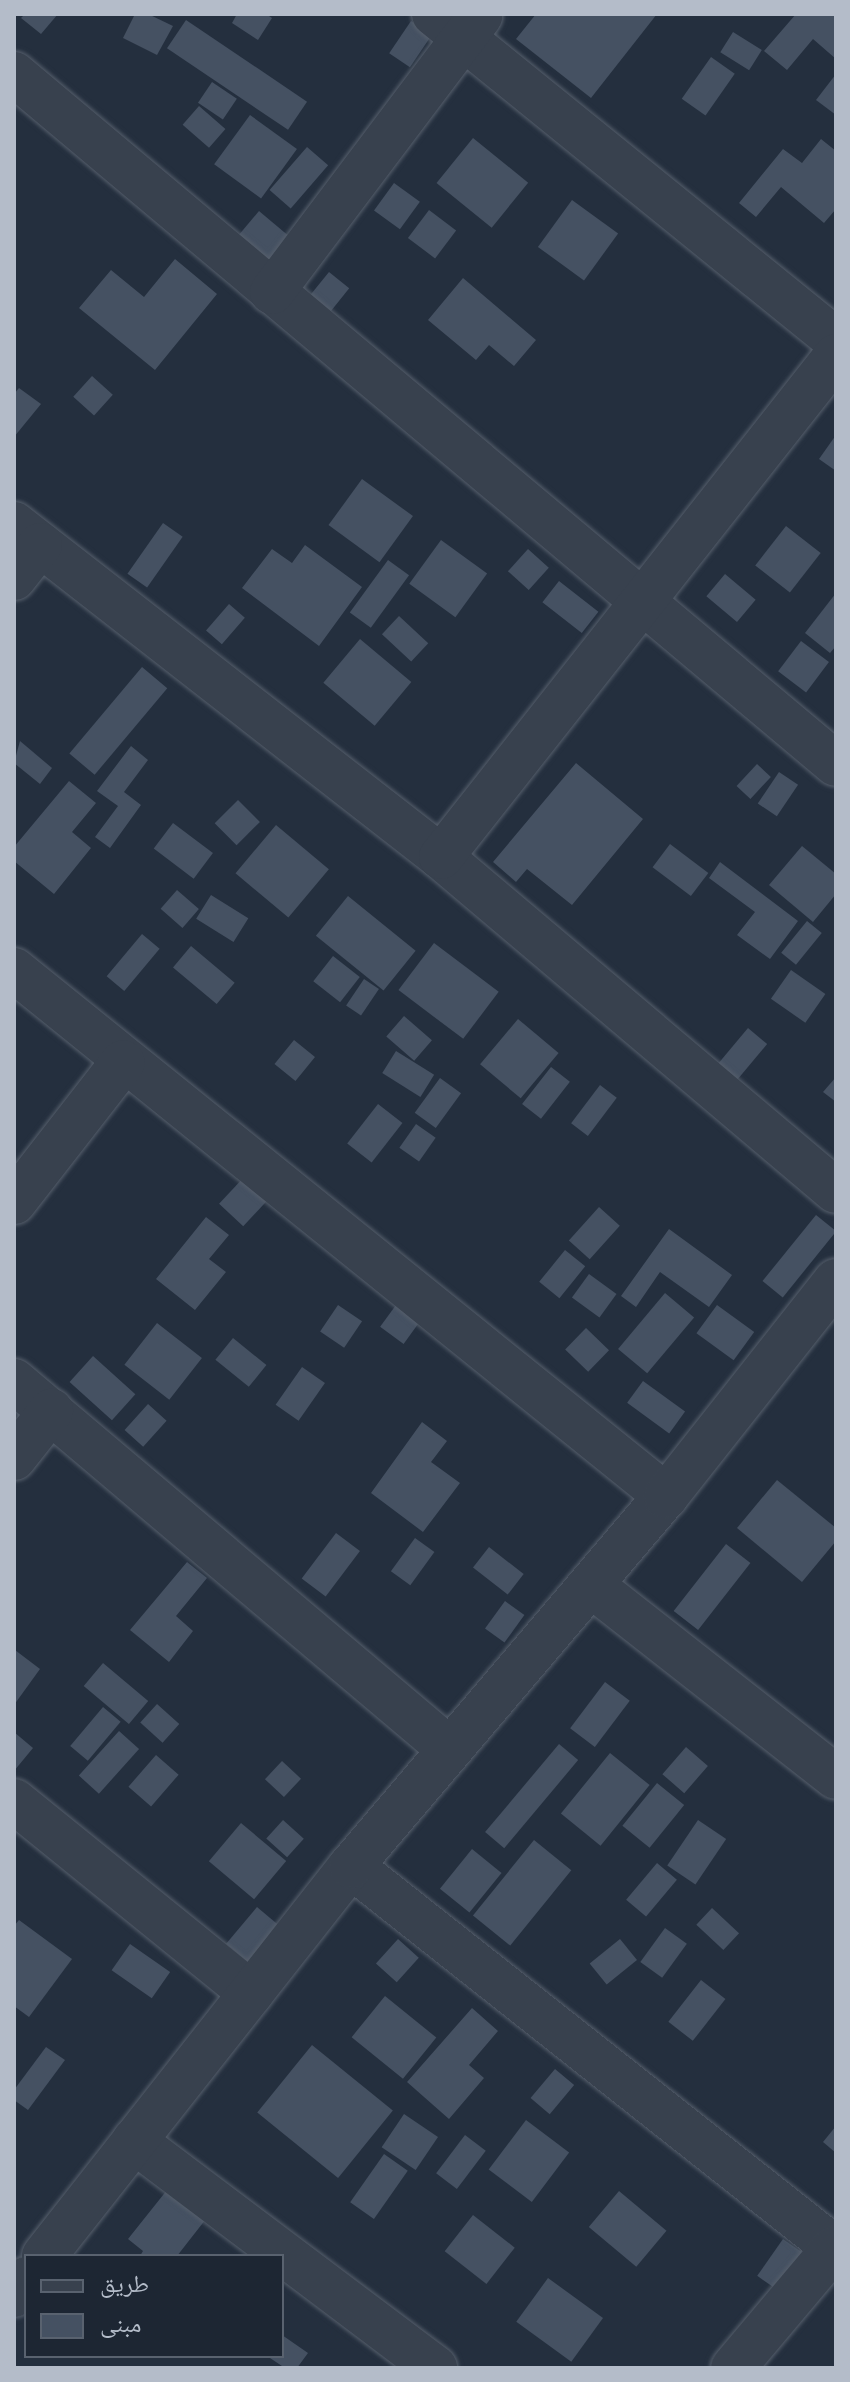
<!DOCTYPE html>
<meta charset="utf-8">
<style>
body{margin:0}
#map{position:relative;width:850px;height:2382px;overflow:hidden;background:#242f3e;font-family:"Open Sans","Noto Naskh Arabic",sans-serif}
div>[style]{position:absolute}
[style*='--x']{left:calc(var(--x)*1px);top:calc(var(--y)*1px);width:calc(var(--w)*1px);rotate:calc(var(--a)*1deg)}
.building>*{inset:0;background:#455162;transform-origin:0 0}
.roads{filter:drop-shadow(0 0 2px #565f6c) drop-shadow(0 0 2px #565f6c)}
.street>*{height:44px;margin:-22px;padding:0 22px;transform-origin:22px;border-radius:22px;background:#38414e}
span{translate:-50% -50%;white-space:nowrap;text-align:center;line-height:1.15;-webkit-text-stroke:6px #1d2633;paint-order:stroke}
.frame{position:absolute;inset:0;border:16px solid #b4bcc9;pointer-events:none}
.legend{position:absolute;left:24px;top:2254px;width:260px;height:104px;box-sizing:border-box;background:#1d2633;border:2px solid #59626f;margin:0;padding:10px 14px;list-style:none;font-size:24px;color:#b4bcc9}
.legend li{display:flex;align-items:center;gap:16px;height:40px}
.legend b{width:40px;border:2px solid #59626f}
</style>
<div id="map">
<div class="building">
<div style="clip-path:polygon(25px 14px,58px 14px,41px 34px,21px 18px)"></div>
<div style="clip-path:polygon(135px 14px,148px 14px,173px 26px,157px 55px,123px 38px)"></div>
<div style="clip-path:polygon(237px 14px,266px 14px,272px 18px,258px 40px,232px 23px)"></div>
<div style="clip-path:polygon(536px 14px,657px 14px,591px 98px,516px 39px)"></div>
<div style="clip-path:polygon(796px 14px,836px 14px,836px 59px,813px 39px,787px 70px,764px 51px)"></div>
<div style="left:186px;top:20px;width:146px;height:34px;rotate:34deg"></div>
<div style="left:411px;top:21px;width:25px;height:39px;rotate:34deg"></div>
<div style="left:733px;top:32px;width:34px;height:24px;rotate:32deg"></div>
<div style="left:711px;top:57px;width:29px;height:51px;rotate:35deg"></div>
<div style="clip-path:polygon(836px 74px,836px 115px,816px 100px)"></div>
<div style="left:212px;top:82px;width:30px;height:25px;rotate:34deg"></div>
<div style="left:199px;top:106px;width:35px;height:25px;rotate:41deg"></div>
<div style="left:250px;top:115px;width:58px;height:61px;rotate:36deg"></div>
<div style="left:473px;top:138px;width:71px;height:58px;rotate:39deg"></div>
<div style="clip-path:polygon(821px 139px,836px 151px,836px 209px,824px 223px,781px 187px,756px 217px,739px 203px,783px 149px,802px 163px)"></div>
<div style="left:307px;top:147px;width:28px;height:57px;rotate:41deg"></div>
<div style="left:394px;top:183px;width:32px;height:34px;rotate:36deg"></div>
<div style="left:572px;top:200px;width:57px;height:58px;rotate:36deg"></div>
<div style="left:429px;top:210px;width:34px;height:35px;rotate:37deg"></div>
<div style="left:259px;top:211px;width:47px;height:38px;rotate:40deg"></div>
<div style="clip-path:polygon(175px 259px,217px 294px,155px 370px,79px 308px,111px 270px,144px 297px)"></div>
<div style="left:329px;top:272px;width:26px;height:29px;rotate:39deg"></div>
<div style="clip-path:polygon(463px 278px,536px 340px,514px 366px,489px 345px,476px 360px,428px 320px)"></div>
<div style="left:92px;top:376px;width:28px;height:28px;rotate:42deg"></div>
<div style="clip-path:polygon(19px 388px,41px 404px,14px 437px,14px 394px)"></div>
<div style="clip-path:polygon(836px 435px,836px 471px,819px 459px)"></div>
<div style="left:362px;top:479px;width:63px;height:57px;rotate:36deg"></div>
<div style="left:163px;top:523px;width:24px;height:62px;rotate:35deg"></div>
<div style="left:786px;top:526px;width:44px;height:50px;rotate:38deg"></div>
<div style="left:441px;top:540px;width:57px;height:54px;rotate:36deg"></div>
<div style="clip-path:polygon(305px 545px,362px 587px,319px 646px,242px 588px,272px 549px,292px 563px)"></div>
<div style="left:528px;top:549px;width:28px;height:30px;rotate:42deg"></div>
<div style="left:388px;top:560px;width:26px;height:65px;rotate:36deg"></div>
<div style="left:725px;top:574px;width:40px;height:29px;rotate:40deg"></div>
<div style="left:559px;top:581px;width:50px;height:27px;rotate:38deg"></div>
<div style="clip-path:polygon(836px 593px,836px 646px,830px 653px,805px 633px)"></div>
<div style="left:229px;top:604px;width:21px;height:35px;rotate:41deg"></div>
<div style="left:399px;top:616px;width:40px;height:25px;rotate:43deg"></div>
<div style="left:360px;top:639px;width:67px;height:57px;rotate:40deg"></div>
<div style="left:801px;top:641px;width:35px;height:38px;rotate:37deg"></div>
<div style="left:142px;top:667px;width:33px;height:113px;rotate:40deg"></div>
<div style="clip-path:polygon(20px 741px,52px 768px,40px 784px,14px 763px)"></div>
<div style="clip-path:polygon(131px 746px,148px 760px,124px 792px,141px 805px,110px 848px,95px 837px,118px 806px,97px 791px)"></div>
<div style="clip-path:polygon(576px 763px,643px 819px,572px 905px,527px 869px,516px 882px,493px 862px)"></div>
<div style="left:757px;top:764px;width:19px;height:30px;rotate:43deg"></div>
<div style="left:779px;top:772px;width:23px;height:38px;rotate:34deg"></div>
<div style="clip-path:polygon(69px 781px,96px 803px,72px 832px,91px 848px,54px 894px,14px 861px,14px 847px)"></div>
<div style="left:238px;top:800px;width:31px;height:33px;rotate:45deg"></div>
<div style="left:173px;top:823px;width:50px;height:32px;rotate:37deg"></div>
<div style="left:276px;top:825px;width:69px;height:63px;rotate:40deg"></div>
<div style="left:670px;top:844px;width:48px;height:29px;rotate:37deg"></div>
<div style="clip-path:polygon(802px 846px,836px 874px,836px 894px,813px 922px,769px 885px)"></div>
<div style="clip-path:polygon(720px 862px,798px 921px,770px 959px,737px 935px,755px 912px,709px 878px)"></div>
<div style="left:177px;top:890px;width:29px;height:25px;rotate:41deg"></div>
<div style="left:211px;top:895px;width:44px;height:28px;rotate:32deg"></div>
<div style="left:348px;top:896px;width:87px;height:51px;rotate:39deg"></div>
<div style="left:807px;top:921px;width:19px;height:41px;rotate:39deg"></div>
<div style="left:142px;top:934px;width:23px;height:55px;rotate:40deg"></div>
<div style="left:434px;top:943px;width:81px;height:59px;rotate:37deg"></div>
<div style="left:191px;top:946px;width:57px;height:28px;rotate:40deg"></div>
<div style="left:333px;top:956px;width:34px;height:32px;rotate:38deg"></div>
<div style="left:791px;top:970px;width:42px;height:35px;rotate:35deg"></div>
<div style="left:364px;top:979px;width:18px;height:32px;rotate:34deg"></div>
<div style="left:404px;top:1016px;width:37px;height:27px;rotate:41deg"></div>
<div style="left:518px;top:1019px;width:53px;height:59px;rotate:40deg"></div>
<div style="left:748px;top:1028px;width:25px;height:55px;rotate:40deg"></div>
<div style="left:294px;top:1040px;width:27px;height:31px;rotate:39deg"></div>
<div style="left:396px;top:1051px;width:45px;height:26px;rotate:32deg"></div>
<div style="left:551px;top:1067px;width:24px;height:47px;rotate:38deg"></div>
<div style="clip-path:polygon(836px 1077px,836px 1102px,823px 1092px)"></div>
<div style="left:440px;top:1078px;width:26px;height:43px;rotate:36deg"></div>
<div style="left:600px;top:1085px;width:21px;height:48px;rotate:37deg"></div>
<div style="left:378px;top:1104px;width:31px;height:50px;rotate:38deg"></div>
<div style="left:416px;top:1124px;width:24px;height:29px;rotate:35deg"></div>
<div style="left:245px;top:1176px;width:33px;height:38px;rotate:43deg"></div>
<div style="left:599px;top:1207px;width:28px;height:45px;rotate:42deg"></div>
<div style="left:816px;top:1215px;width:26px;height:85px;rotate:39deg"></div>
<div style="clip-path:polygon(206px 1217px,229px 1235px,209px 1259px,226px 1272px,195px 1310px,156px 1279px)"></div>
<div style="clip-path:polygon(669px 1229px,732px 1275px,709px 1307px,660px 1272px,636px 1307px,621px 1296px)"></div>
<div style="left:565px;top:1250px;width:26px;height:41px;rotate:39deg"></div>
<div style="left:589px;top:1274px;width:34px;height:29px;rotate:36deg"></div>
<div style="left:665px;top:1293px;width:38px;height:73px;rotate:40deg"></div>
<div style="left:338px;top:1305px;width:29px;height:32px;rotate:34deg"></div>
<div style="left:396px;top:1305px;width:29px;height:27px;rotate:36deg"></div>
<div style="left:717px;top:1305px;width:46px;height:35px;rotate:36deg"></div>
<div style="left:157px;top:1323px;width:57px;height:53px;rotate:38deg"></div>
<div style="left:586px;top:1328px;width:32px;height:30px;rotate:44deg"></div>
<div style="left:233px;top:1338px;width:43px;height:28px;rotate:39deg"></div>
<div style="left:93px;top:1356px;width:57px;height:35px;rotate:42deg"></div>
<div style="left:302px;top:1367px;width:28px;height:46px;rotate:35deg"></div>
<div style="left:643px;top:1381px;width:52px;height:27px;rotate:36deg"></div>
<div style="left:148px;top:1404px;width:25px;height:35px;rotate:42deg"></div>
<div style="clip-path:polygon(422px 1422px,447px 1441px,431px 1462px,460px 1483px,423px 1532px,371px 1493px)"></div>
<div style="clip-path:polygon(777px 1480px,836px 1528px,836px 1541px,802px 1582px,737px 1528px)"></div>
<div style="left:336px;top:1533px;width:30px;height:57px;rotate:37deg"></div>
<div style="left:415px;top:1538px;width:24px;height:41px;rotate:36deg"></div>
<div style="left:726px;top:1544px;width:31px;height:85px;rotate:38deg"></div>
<div style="left:489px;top:1547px;width:44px;height:26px;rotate:38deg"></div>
<div style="clip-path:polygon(187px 1562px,207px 1578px,176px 1616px,193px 1631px,169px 1662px,130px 1630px)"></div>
<div style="left:505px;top:1601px;width:24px;height:34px;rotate:36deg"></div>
<div style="clip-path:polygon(15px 1650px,40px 1669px,14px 1705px,14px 1652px)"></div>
<div style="left:103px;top:1663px;width:59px;height:30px;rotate:40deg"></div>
<div style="left:605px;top:1682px;width:31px;height:58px;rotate:37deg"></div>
<div style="left:157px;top:1704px;width:30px;height:25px;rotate:42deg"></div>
<div style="left:103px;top:1707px;width:23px;height:51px;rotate:40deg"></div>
<div style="left:119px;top:1731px;width:27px;height:60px;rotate:42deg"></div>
<div style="clip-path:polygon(14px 1732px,33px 1748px,14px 1771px)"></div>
<div style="left:559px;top:1744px;width:25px;height:115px;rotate:40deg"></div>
<div style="left:686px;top:1747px;width:29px;height:36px;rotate:41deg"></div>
<div style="left:610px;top:1753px;width:51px;height:78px;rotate:39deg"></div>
<div style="left:156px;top:1755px;width:30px;height:42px;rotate:41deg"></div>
<div style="left:282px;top:1761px;width:26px;height:25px;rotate:43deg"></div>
<div style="left:657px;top:1783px;width:35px;height:55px;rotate:39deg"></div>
<div style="left:283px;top:1820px;width:28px;height:25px;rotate:42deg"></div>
<div style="left:698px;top:1820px;width:34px;height:55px;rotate:34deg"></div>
<div style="left:241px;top:1823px;width:59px;height:50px;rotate:40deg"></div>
<div style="left:534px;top:1840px;width:48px;height:97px;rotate:39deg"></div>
<div style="left:472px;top:1849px;width:38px;height:51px;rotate:39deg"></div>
<div style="left:657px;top:1863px;width:26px;height:48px;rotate:40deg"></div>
<div style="left:257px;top:1907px;width:47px;height:48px;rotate:40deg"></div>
<div style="left:712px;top:1908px;width:37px;height:23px;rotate:43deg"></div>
<div style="clip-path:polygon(19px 1920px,72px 1959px,29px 2017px,14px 2006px,14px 1926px)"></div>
<div style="left:665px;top:1928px;width:27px;height:42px;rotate:36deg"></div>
<div style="left:398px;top:1939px;width:28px;height:33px;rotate:42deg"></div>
<div style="left:620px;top:1939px;width:27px;height:39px;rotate:51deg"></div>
<div style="left:130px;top:1944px;width:49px;height:32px;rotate:35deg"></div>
<div style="left:701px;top:1980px;width:31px;height:53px;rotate:38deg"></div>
<div style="left:385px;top:1996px;width:66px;height:53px;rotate:39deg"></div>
<div style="clip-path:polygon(472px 2008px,498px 2031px,469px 2065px,484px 2078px,449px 2119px,407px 2082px)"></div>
<div style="left:312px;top:2045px;width:104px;height:87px;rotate:39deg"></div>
<div style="clip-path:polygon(46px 2047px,65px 2060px,28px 2110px,14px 2100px,14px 2090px)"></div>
<div style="left:555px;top:2069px;width:25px;height:38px;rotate:40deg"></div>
<div style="left:404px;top:2114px;width:41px;height:40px;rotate:34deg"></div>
<div style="left:526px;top:2120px;width:54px;height:62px;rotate:37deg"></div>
<div style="clip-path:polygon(836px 2126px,836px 2153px,823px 2142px)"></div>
<div style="left:465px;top:2135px;width:26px;height:48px;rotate:37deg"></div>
<div style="left:384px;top:2154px;width:29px;height:59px;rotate:35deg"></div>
<div style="clip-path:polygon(175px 2180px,213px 2210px,177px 2256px,140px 2256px,143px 2251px,128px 2239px)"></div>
<div style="left:619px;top:2191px;width:62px;height:47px;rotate:40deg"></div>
<div style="left:473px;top:2215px;width:53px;height:46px;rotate:38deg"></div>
<div style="left:783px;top:2239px;width:39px;height:45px;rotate:35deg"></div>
<div style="left:548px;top:2278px;width:68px;height:54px;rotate:36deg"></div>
<div style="clip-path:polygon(282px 2335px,308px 2353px,297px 2368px,285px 2368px,267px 2356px,282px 2356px)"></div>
</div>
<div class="roads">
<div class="street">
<div style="--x:434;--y:14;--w:518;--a:39.04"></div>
<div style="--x:14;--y:74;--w:1073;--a:40.01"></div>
<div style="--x:272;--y:292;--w:346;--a:-53"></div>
<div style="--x:14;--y:524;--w:541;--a:37.95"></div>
<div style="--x:441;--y:857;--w:517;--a:40.22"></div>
<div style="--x:14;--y:578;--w:42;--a:-51.8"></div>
<div style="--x:441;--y:857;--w:638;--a:-51.75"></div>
<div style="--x:14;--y:970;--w:838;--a:38.89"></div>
<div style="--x:14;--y:1202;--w:177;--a:-52.1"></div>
<div style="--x:14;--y:1381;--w:568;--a:40.22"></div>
<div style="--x:14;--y:1458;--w:60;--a:-51.8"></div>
<div style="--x:591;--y:1585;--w:311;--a:38.1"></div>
<div style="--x:14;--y:1801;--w:305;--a:39"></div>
<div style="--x:351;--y:1866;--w:618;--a:38.3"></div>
<div style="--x:134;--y:2141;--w:377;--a:37"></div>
<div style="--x:44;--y:2256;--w:496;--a:-51.8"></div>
<div style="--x:351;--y:1866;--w:486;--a:-49.6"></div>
<div style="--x:666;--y:1496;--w:274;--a:-51.7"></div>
<div style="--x:14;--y:2295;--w:20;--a:-53"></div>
<div style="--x:733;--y:2368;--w:157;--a:-49.9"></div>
</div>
</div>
<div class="frame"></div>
<ul class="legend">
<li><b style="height:10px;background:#38414e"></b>طريق</li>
<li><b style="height:22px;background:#455162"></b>مبنى</li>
</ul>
</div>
